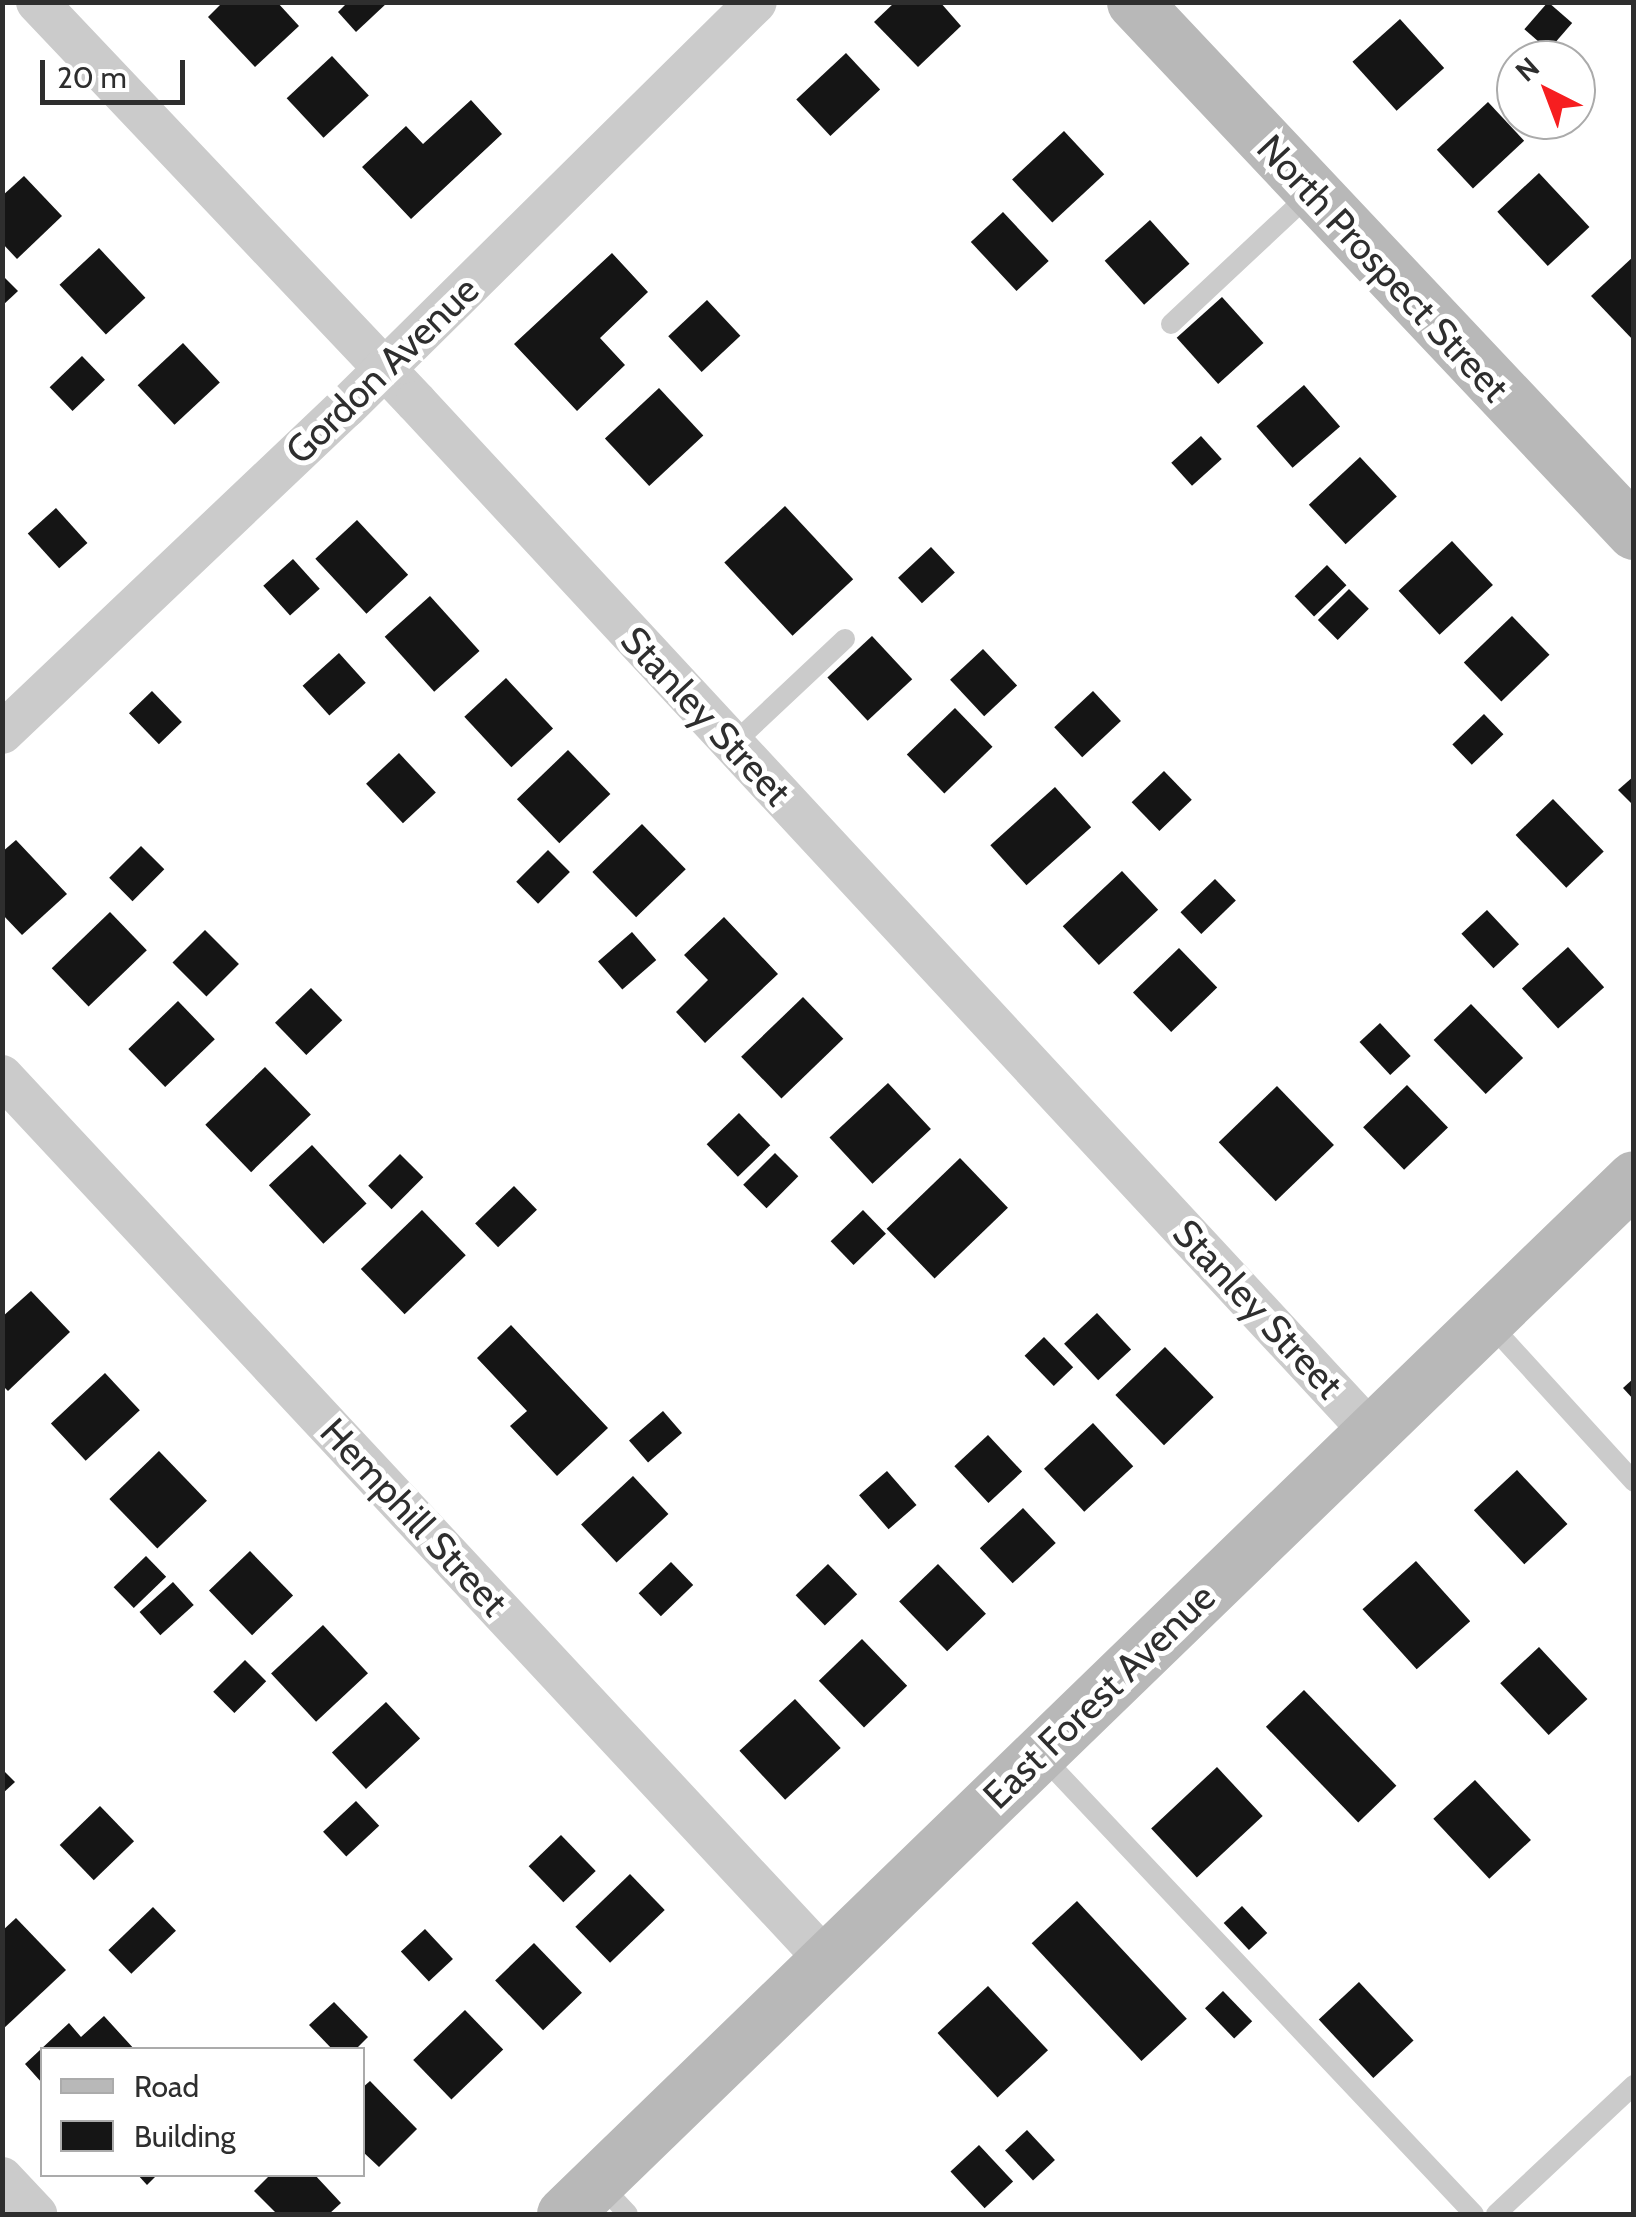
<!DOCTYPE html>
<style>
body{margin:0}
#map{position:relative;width:1636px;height:2217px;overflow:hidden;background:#fff;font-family:Cabin,sans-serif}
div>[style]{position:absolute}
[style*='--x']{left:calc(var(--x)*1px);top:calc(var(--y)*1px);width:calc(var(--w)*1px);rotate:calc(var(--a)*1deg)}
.building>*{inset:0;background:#151515;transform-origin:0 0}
.service>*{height:20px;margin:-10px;padding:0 10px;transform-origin:10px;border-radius:10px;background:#cbcbcb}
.minor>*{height:42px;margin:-21px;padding:0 21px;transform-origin:21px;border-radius:21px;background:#cbcbcb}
.secondary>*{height:55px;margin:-27.5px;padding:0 27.5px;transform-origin:27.5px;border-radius:27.5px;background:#b8b8b8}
span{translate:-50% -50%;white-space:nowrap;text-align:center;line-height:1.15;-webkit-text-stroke:10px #fff;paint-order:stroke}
.street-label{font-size:38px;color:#2e2e2e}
.frame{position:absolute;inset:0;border:5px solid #2e2e2e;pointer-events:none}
.legend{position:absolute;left:40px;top:2047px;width:325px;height:130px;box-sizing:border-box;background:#fff;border:2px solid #ababab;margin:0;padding:12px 18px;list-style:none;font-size:30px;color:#2e2e2e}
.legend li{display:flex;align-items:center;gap:20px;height:50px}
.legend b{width:50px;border:2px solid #ababab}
.north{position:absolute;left:1496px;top:40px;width:100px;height:100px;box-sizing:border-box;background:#fff;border:2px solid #ababab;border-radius:50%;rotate:318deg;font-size:28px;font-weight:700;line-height:40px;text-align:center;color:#2e2e2e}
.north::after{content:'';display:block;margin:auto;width:35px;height:45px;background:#f61e20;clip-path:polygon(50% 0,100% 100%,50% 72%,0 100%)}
.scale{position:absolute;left:40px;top:60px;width:145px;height:45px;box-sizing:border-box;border:5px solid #2e2e2e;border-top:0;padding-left:12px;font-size:30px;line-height:35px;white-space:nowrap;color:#2e2e2e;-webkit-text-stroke:8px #fff;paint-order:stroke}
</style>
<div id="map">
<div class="building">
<div style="clip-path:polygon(223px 2px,277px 2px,299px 26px,255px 67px,208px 17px)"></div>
<div style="clip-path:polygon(348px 2px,388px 2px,356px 32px,338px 12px)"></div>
<div style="clip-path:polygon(895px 2px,940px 2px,961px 26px,918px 67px,874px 22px)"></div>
<div style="left:1548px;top:2px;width:32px;height:36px;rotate:41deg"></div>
<div style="left:1400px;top:19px;width:66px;height:64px;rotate:48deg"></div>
<div style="left:846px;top:53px;width:50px;height:68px;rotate:47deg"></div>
<div style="left:332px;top:56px;width:54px;height:62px;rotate:47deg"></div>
<div style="clip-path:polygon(471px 100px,502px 134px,411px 219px,362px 167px,406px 126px,423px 144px)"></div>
<div style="left:1488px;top:102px;width:53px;height:70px;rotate:47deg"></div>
<div style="left:1064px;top:131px;width:59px;height:71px;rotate:47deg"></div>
<div style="left:1539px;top:173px;width:74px;height:57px;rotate:47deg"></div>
<div style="clip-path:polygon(24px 176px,62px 216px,17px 259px,2px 243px,2px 196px)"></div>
<div style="left:1003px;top:212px;width:67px;height:44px;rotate:47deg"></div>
<div style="left:1150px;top:220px;width:59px;height:61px;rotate:48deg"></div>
<div style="left:99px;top:248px;width:68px;height:54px;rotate:47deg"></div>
<div style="clip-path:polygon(612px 253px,648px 292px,600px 338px,625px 365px,577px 411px,514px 344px)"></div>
<div style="clip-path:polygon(1634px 256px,1634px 341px,1591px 296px)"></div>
<div style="clip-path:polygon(2px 275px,18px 291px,2px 306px)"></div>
<div style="left:1222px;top:297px;width:62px;height:61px;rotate:48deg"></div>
<div style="left:707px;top:300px;width:49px;height:53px;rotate:47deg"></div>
<div style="left:183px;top:343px;width:54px;height:62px;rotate:47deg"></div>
<div style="left:82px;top:356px;width:33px;height:45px;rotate:46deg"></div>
<div style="left:1304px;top:385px;width:55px;height:63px;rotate:49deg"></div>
<div style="left:659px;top:388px;width:65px;height:74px;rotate:47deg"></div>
<div style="left:1201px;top:436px;width:31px;height:40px;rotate:48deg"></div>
<div style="left:1360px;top:457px;width:54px;height:70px;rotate:47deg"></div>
<div style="left:785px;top:506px;width:100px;height:83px;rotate:47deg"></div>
<div style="left:56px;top:508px;width:47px;height:38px;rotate:48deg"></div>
<div style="left:357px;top:520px;width:75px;height:57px;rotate:47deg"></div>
<div style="left:1452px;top:541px;width:60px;height:73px;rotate:47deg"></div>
<div style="left:931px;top:547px;width:35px;height:45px;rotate:47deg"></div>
<div style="left:293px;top:559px;width:40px;height:40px;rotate:48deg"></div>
<div style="left:1327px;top:565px;width:28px;height:45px;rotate:46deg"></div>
<div style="left:1349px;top:589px;width:28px;height:44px;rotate:45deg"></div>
<div style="left:430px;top:596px;width:74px;height:61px;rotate:48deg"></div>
<div style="left:1512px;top:616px;width:54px;height:67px;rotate:46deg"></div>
<div style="left:872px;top:636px;width:59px;height:61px;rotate:47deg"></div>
<div style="left:983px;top:649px;width:50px;height:45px;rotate:47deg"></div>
<div style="left:339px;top:653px;width:40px;height:49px;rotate:48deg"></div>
<div style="left:506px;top:678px;width:69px;height:57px;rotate:47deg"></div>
<div style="left:152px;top:691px;width:43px;height:32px;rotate:46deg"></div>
<div style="left:1093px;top:691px;width:41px;height:53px;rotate:47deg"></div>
<div style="left:955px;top:708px;width:54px;height:67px;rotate:46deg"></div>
<div style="left:1484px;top:714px;width:28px;height:44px;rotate:46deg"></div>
<div style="left:568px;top:750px;width:61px;height:71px;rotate:46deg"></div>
<div style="left:399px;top:753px;width:54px;height:45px;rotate:47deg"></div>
<div style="left:1164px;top:771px;width:40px;height:45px;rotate:46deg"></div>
<div style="clip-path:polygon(1634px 776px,1634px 806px,1618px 790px)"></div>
<div style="left:1055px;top:787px;width:54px;height:87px;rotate:48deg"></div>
<div style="left:1553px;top:799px;width:73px;height:52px;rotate:46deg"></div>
<div style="left:642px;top:824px;width:63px;height:69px;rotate:46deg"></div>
<div style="clip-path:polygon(16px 840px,67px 894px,22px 935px,2px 914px,2px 852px)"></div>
<div style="left:141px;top:846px;width:33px;height:45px;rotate:45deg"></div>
<div style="left:548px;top:850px;width:31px;height:45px;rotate:45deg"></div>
<div style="left:1122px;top:871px;width:53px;height:81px;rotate:47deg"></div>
<div style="left:1215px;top:879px;width:30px;height:48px;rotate:46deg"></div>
<div style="left:1487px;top:910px;width:47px;height:35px;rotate:47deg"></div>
<div style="left:110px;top:912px;width:53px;height:81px;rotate:46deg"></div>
<div style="clip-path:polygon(724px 917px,778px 974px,705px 1043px,676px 1012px,708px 980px,684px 955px)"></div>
<div style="left:205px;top:930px;width:48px;height:46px;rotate:45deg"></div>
<div style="left:632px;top:932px;width:37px;height:45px;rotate:49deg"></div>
<div style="left:1568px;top:947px;width:54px;height:62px;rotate:48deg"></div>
<div style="left:1179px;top:948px;width:55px;height:64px;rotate:46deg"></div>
<div style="left:311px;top:988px;width:45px;height:50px;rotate:46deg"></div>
<div style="left:803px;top:997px;width:58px;height:86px;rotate:46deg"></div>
<div style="left:178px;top:1001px;width:53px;height:69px;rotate:46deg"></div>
<div style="left:1471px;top:1004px;width:75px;height:52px;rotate:46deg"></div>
<div style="left:1380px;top:1023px;width:45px;height:28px;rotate:47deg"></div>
<div style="left:265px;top:1067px;width:66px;height:83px;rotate:46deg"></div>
<div style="left:888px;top:1083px;width:63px;height:80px;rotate:47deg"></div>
<div style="left:1407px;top:1085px;width:59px;height:61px;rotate:46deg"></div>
<div style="left:1277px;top:1086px;width:82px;height:81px;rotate:46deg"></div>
<div style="left:739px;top:1113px;width:45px;height:45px;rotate:46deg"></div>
<div style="left:312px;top:1145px;width:80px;height:59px;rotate:47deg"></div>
<div style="left:775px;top:1153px;width:33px;height:45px;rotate:45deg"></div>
<div style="left:400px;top:1154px;width:33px;height:45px;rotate:45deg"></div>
<div style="left:960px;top:1158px;width:69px;height:102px;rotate:46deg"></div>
<div style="left:514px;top:1186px;width:33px;height:54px;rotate:46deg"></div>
<div style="left:422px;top:1210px;width:63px;height:85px;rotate:46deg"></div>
<div style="left:863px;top:1210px;width:33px;height:45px;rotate:46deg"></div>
<div style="clip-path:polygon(31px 1291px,70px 1332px,8px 1391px,2px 1385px,2px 1317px)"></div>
<div style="left:1097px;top:1313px;width:50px;height:45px;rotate:47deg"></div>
<div style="clip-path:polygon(511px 1325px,608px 1428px,557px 1476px,510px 1426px,527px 1411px,477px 1358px)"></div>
<div style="left:1044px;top:1337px;width:42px;height:27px;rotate:46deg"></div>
<div style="left:1165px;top:1347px;width:70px;height:69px;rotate:46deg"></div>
<div style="left:105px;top:1373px;width:51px;height:74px;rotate:47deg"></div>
<div style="clip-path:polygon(1634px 1378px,1634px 1400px,1623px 1388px)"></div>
<div style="left:663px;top:1411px;width:29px;height:45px;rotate:49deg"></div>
<div style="left:1093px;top:1423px;width:59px;height:67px;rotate:47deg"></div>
<div style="left:988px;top:1435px;width:50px;height:46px;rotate:47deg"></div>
<div style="left:159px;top:1451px;width:69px;height:69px;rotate:46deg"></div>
<div style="left:1517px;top:1470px;width:74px;height:59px;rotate:47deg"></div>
<div style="left:887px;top:1471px;width:45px;height:37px;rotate:49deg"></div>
<div style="left:633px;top:1476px;width:52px;height:71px;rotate:47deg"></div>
<div style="left:1023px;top:1508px;width:48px;height:59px;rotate:47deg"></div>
<div style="left:250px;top:1551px;width:62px;height:57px;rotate:46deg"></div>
<div style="left:146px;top:1556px;width:29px;height:45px;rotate:46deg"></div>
<div style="left:1416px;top:1561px;width:81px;height:72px;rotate:48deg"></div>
<div style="left:671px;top:1562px;width:32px;height:45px;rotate:46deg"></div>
<div style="left:828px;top:1564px;width:42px;height:45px;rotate:46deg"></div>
<div style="left:938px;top:1564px;width:69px;height:54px;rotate:46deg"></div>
<div style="left:173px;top:1582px;width:31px;height:45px;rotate:48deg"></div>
<div style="left:323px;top:1625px;width:66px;height:71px;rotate:47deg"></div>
<div style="left:862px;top:1639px;width:65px;height:60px;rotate:46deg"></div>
<div style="left:1539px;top:1647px;width:71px;height:53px;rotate:47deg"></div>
<div style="left:245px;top:1660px;width:30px;height:45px;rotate:45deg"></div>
<div style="left:1304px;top:1690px;width:133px;height:53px;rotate:46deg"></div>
<div style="left:795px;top:1699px;width:67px;height:76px;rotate:47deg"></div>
<div style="left:386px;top:1702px;width:50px;height:74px;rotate:47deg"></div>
<div style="left:1217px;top:1767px;width:67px;height:90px;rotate:47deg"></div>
<div style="clip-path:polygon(2px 1769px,15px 1782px,2px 1794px)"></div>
<div style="left:1475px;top:1780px;width:82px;height:57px;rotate:47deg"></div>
<div style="left:356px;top:1801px;width:34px;height:45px;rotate:47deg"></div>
<div style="left:100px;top:1806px;width:49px;height:56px;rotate:46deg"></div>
<div style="left:561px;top:1835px;width:50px;height:45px;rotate:46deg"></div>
<div style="left:630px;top:1874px;width:50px;height:76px;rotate:46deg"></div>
<div style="left:1077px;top:1901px;width:161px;height:62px;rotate:47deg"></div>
<div style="left:1242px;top:1906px;width:37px;height:25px;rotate:47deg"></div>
<div style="left:153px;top:1907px;width:33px;height:62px;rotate:46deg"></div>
<div style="clip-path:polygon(16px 1918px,66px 1970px,2px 2030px,2px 1931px)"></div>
<div style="left:425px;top:1929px;width:41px;height:33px;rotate:47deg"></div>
<div style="left:534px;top:1943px;width:69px;height:54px;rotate:46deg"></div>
<div style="left:1359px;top:1982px;width:80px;height:55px;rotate:47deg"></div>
<div style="left:988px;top:1986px;width:88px;height:69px;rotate:47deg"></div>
<div style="left:1223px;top:1991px;width:42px;height:25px;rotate:46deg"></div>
<div style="clip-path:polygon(334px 2002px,368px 2037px,355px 2050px,333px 2050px,309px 2025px)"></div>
<div style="left:465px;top:2010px;width:55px;height:72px;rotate:46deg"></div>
<div style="clip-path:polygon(104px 2016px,135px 2050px,42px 2050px,42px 2083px,25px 2064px,69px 2023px,81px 2037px)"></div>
<div style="clip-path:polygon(370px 2081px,417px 2129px,379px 2167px,362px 2151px,362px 2088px)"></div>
<div style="left:1027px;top:2130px;width:41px;height:30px;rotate:47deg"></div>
<div style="left:979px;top:2145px;width:50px;height:39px;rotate:47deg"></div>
<div style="clip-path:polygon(137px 2174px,158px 2174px,147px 2185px)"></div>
<div style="clip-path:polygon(271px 2174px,314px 2174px,341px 2203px,329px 2214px,277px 2214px,254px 2191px)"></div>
</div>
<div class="service">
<div style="--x:1171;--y:324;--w:190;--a:-43.1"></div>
<div style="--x:732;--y:745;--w:155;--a:-43.2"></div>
<div style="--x:1489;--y:1323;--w:215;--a:47.6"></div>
<div style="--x:1041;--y:1755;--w:631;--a:46.67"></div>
<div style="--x:599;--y:2183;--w:42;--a:46.9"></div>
<div style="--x:1496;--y:2214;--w:189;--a:-43.1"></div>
</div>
<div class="minor">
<div style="--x:37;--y:2;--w:551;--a:46.54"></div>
<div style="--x:416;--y:402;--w:1405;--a:47.16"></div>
<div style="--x:2;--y:733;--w:474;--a:-43.5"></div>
<div style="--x:346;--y:407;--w:576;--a:-44.65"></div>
<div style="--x:2;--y:1076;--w:1207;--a:47.01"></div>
<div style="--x:2;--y:2178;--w:50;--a:46.6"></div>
</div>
<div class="secondary">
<div style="--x:1134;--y:2;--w:729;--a:46.67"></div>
<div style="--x:564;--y:2214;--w:1489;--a:-44.08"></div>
</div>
<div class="street-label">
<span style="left:1383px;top:268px;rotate:47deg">North Prospect Street</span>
<span style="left:382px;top:370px;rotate:-44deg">Gordon Avenue</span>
<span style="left:706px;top:716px;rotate:47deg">Stanley Street</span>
<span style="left:1258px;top:1309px;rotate:47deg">Stanley Street</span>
<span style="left:414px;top:1517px;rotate:47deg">Hemphill Street</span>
<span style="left:1099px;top:1696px;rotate:-44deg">East Forest Avenue</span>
</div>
<div class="frame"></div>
<ul class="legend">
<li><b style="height:12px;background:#b8b8b8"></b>Road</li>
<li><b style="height:28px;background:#151515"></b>Building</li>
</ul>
<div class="north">N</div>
<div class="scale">20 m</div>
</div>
